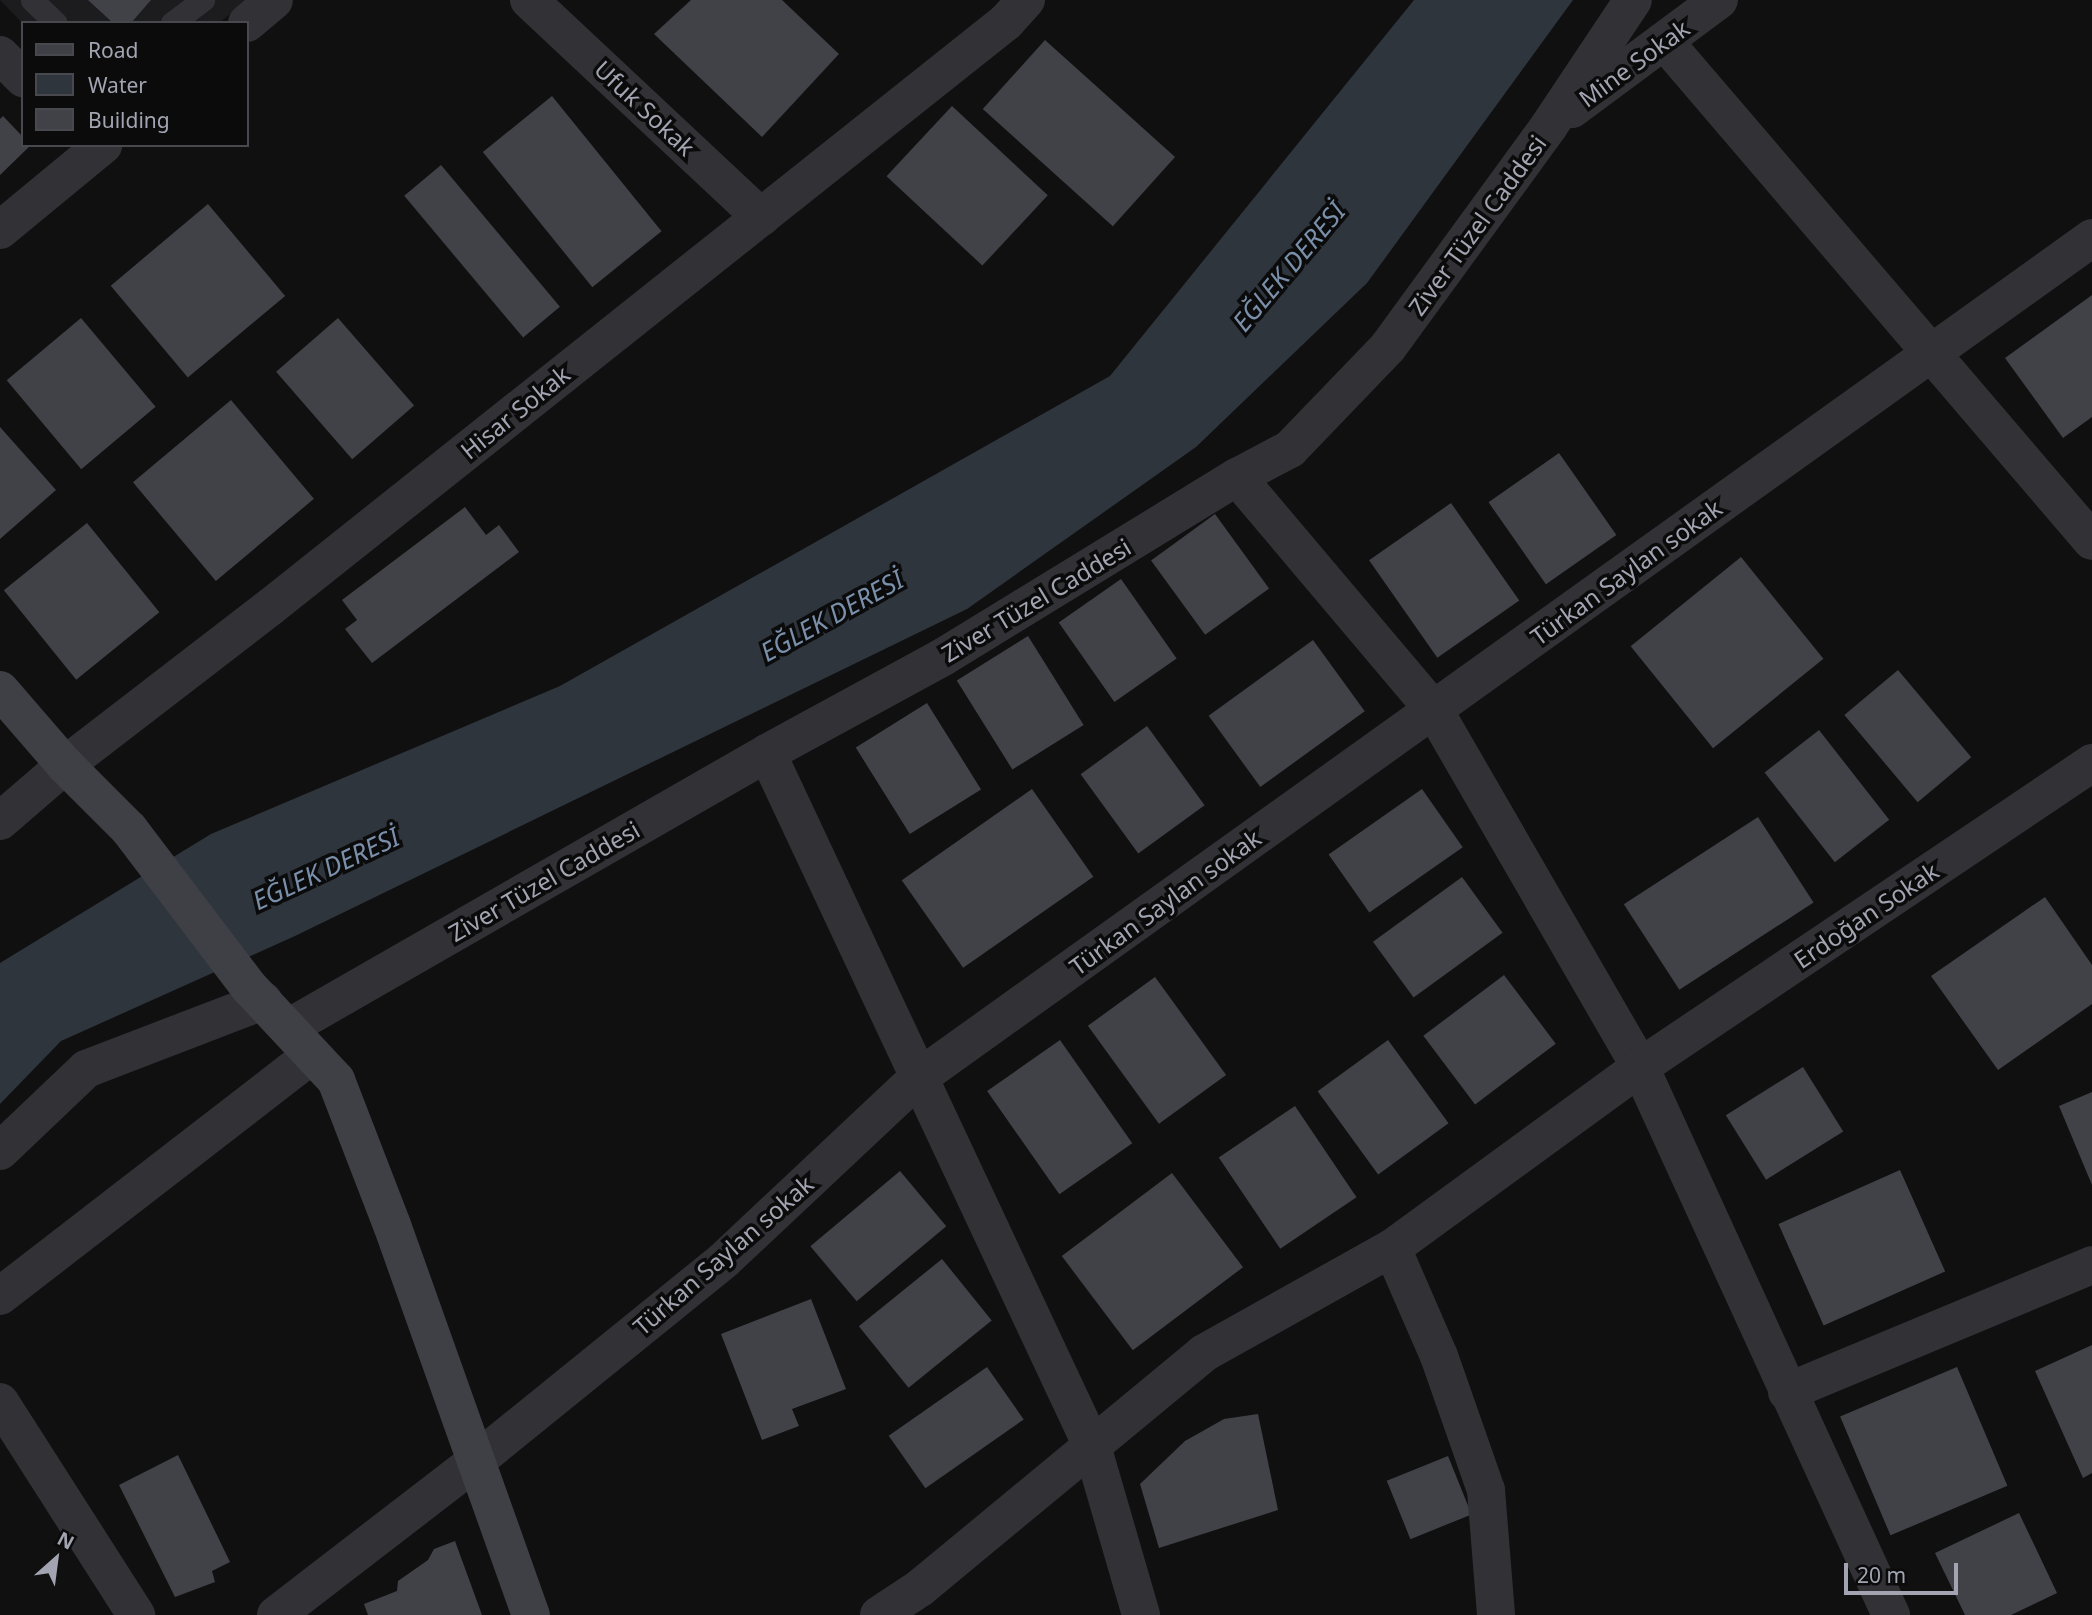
<!DOCTYPE html>
<meta charset="utf-8">
<style>
body{margin:0}
#map{position:relative;width:2092px;height:1615px;overflow:hidden;background:#101011;font-family:"Noto Sans",sans-serif}
div>[style]{position:absolute}
[style*='--x']{left:calc(var(--x)*1px);top:calc(var(--y)*1px);width:calc(var(--w)*1px);rotate:calc(var(--a)*1deg)}
.built>*{inset:0;background:#1c1c1e}
.water>*{inset:0;background:#2e353d}
.building>*{inset:0;background:#414247;transform-origin:0 0}
.lane>*{height:23px;margin:-11.5px;padding:0 11.5px;transform-origin:11.5px;border-radius:11.5px;background:#313136}
.street>*{height:38px;margin:-19px;padding:0 19px;transform-origin:19px;border-radius:19px;background:#313136}
.secondary>*{height:38px;margin:-19px;padding:0 19px;transform-origin:19px;border-radius:19px;background:#3f4045}
span{translate:-50% -50%;white-space:nowrap;text-align:center;line-height:1.15;-webkit-text-stroke:7px #0b0b0c;paint-order:stroke}
.street-label{font-size:24px;color:#a2a5b1}
.water-label{font-size:26px;color:#7a8faa;font-style:italic}
.legend{position:absolute;left:21px;top:21px;width:228px;height:126px;box-sizing:border-box;background:#0b0b0c;border:2px solid #47494e;margin:0;padding:9px 12px;list-style:none;font-size:21px;color:#a2a5b1}
.legend li{display:flex;align-items:center;gap:14px;height:35px}
.legend b{width:35px;border:2px solid #47494e}
.north{position:absolute;left:21px;top:1524px;width:70px;height:70px;-webkit-text-stroke:5px #0b0b0c;paint-order:stroke;rotate:28deg;font-size:19px;font-weight:700;line-height:28px;text-align:center;color:#a2a5b1}
.north::after{content:'';display:block;margin:auto;width:24px;height:32px;background:#a2a5b1;clip-path:polygon(50% 0,100% 100%,50% 72%,0 100%)}
.scale{position:absolute;left:1844px;top:1563px;width:114px;height:32px;box-sizing:border-box;border:4px solid #a2a5b1;border-top:0;padding-left:9px;font-size:21px;line-height:24px;white-space:nowrap;color:#a2a5b1;-webkit-text-stroke:5px #0b0b0c;paint-order:stroke}
</style>
<div id="map">
<div class="built">
<div style="clip-path:polygon(0 0,247px 0,219px 23px,23px 24px)"></div>
</div>
<div class="water">
<div style="clip-path:polygon(1414px 0,1573px 0,1367px 283px,1196px 447px,967px 609px,295px 936px,61px 1041px,0 1104px,0 963px,211px 834px,560px 686px,1110px 376px)"></div>
</div>
<div class="building">
<div style="clip-path:polygon(88px 0,151px 0,131px 23px,113px 23px)"></div>
<div style="clip-path:polygon(691px 0,782px 0,839px 54px,762px 137px,654px 34px)"></div>
<div style="left:1045px;top:40px;width:175px;height:93px;rotate:42deg"></div>
<div style="left:552px;top:96px;width:174px;height:89px;rotate:51deg"></div>
<div style="left:952px;top:106px;width:131px;height:96px;rotate:43deg"></div>
<div style="clip-path:polygon(3px 116px,23px 137px,23px 145px,31px 145px,0 175px,0 119px)"></div>
<div style="left:441px;top:165px;width:185px;height:48px;rotate:50deg"></div>
<div style="left:208px;top:204px;width:120px;height:127px;rotate:50deg"></div>
<div style="clip-path:polygon(2092px 295px,2092px 417px,2063px 438px,2005px 358px)"></div>
<div style="left:81px;top:318px;width:116px;height:97px;rotate:50deg"></div>
<div style="left:338px;top:318px;width:116px;height:82px;rotate:49deg"></div>
<div style="left:231px;top:400px;width:129px;height:128px;rotate:50deg"></div>
<div style="clip-path:polygon(0 427px,56px 490px,0 539px)"></div>
<div style="left:1559px;top:453px;width:100px;height:86px;rotate:55deg"></div>
<div style="left:1451px;top:503px;width:119px;height:100px;rotate:55deg"></div>
<div style="clip-path:polygon(465px 507px,486px 535px,499px 525px,519px 552px,372px 663px,345px 629px,357px 620px,342px 600px)"></div>
<div style="left:1215px;top:514px;width:92px;height:79px;rotate:54deg"></div>
<div style="left:87px;top:523px;width:115px;height:107px;rotate:51deg"></div>
<div style="left:1741px;top:557px;width:131px;height:142px;rotate:51deg"></div>
<div style="left:1121px;top:579px;width:97px;height:76px;rotate:55deg"></div>
<div style="left:1028px;top:636px;width:105px;height:84px;rotate:58deg"></div>
<div style="left:1313px;top:640px;width:88px;height:129px;rotate:54deg"></div>
<div style="left:1898px;top:670px;width:114px;height:70px;rotate:50deg"></div>
<div style="left:927px;top:703px;width:102px;height:84px;rotate:58deg"></div>
<div style="left:1147px;top:726px;width:98px;height:82px;rotate:54deg"></div>
<div style="left:1819px;top:730px;width:114px;height:69px;rotate:52deg"></div>
<div style="left:1032px;top:789px;width:107px;height:159px;rotate:55deg"></div>
<div style="left:1422px;top:789px;width:71px;height:114px;rotate:55deg"></div>
<div style="left:1758px;top:817px;width:102px;height:160px;rotate:57deg"></div>
<div style="left:1462px;top:877px;width:69px;height:110px;rotate:54deg"></div>
<div style="clip-path:polygon(2045px 897px,2092px 965px,2092px 1004px,1998px 1070px,1931px 976px)"></div>
<div style="left:1504px;top:975px;width:86px;height:101px;rotate:53deg"></div>
<div style="left:1155px;top:977px;width:121px;height:83px;rotate:54deg"></div>
<div style="left:1060px;top:1040px;width:126px;height:89px;rotate:55deg"></div>
<div style="left:1388px;top:1040px;width:103px;height:87px;rotate:54deg"></div>
<div style="left:1803px;top:1067px;width:76px;height:91px;rotate:58deg"></div>
<div style="clip-path:polygon(2092px 1092px,2092px 1185px,2059px 1106px)"></div>
<div style="left:1295px;top:1106px;width:110px;height:92px;rotate:56deg"></div>
<div style="left:1900px;top:1170px;width:111px;height:133px;rotate:66deg"></div>
<div style="left:900px;top:1171px;width:72px;height:117px;rotate:50deg"></div>
<div style="left:1172px;top:1173px;width:118px;height:138px;rotate:53deg"></div>
<div style="left:942px;top:1259px;width:79px;height:107px;rotate:51deg"></div>
<div style="clip-path:polygon(811px 1299px,846px 1389px,792px 1409px,799px 1426px,762px 1440px,721px 1334px)"></div>
<div style="clip-path:polygon(2092px 1345px,2092px 1473px,2083px 1478px,2035px 1371px)"></div>
<div style="left:987px;top:1367px;width:64px;height:120px;rotate:55deg"></div>
<div style="left:1957px;top:1367px;width:129px;height:127px;rotate:67deg"></div>
<div style="clip-path:polygon(1258px 1414px,1278px 1510px,1159px 1548px,1140px 1484px,1185px 1441px,1224px 1419px)"></div>
<div style="clip-path:polygon(178px 1455px,230px 1562px,212px 1571px,215px 1582px,175px 1597px,119px 1485px)"></div>
<div style="left:1448px;top:1456px;width:63px;height:66px;rotate:68deg"></div>
<div style="clip-path:polygon(2019px 1513px,2057px 1593px,2011px 1615px,1965px 1615px,1935px 1553px)"></div>
<div style="clip-path:polygon(455px 1541px,482px 1615px,368px 1615px,364px 1604px,397px 1591px,398px 1581px,428px 1560px,434px 1549px)"></div>
</div>
<div class="lane">
<div style="--x:32;--y:0;--w:33;--a:44"></div>
<div style="--x:172;--y:23;--w:39;--a:-37"></div>
</div>
<div class="street">
<div style="--x:529;--y:0;--w:318;--a:43.1"></div>
<div style="--x:247;--y:23;--w:35;--a:-40"></div>
<div style="--x:1664;--y:41;--w:658;--a:49.44"></div>
<div style="--x:0;--y:55;--w:33;--a:45"></div>
<div style="--x:1572;--y:109;--w:183;--a:-36.6"></div>
<div style="--x:0;--y:230;--w:134;--a:-39.5"></div>
<div style="--x:1237;--y:477;--w:305;--a:49.8"></div>
<div style="--x:1434;--y:710;--w:412;--a:60"></div>
<div style="--x:1640;--y:1067;--w:603;--a:65.39"></div>
<div style="--x:767;--y:753;--w:765;--a:64.87"></div>
<div style="--x:1092;--y:1446;--w:176;--a:73.8"></div>
<div style="--x:0;--y:821;--w:86;--a:-40.7"></div>
<div style="--x:65;--y:765;--w:257;--a:-37.6"></div>
<div style="--x:269;--y:608;--w:942;--a:-38.49"></div>
<div style="--x:1006;--y:22;--w:30;--a:-48"></div>
<div style="--x:288;--y:1028;--w:552;--a:-29.86"></div>
<div style="--x:767;--y:753;--w:200;--a:-28.6"></div>
<div style="--x:943;--y:657;--w:345;--a:-31.5"></div>
<div style="--x:1237;--y:477;--w:60;--a:-27.8"></div>
<div style="--x:1290;--y:449;--w:141;--a:-46.1"></div>
<div style="--x:1388;--y:347;--w:273;--a:-53.9"></div>
<div style="--x:1549;--y:126;--w:151;--a:-56.3"></div>
<div style="--x:0;--y:1151;--w:119;--a:-43.6"></div>
<div style="--x:86;--y:1069;--w:190;--a:-21"></div>
<div style="--x:1392;--y:1248;--w:118;--a:66.5"></div>
<div style="--x:1439;--y:1356;--w:142;--a:70.7"></div>
<div style="--x:1486;--y:1490;--w:125;--a:85.4"></div>
<div style="--x:0;--y:1296;--w:394;--a:-37.7"></div>
<div style="--x:1787;--y:1392;--w:330;--a:-22.6"></div>
<div style="--x:0;--y:1402;--w:253;--a:57.4"></div>
<div style="--x:276;--y:1615;--w:252;--a:-37.6"></div>
<div style="--x:476;--y:1461;--w:319;--a:-39"></div>
<div style="--x:724;--y:1260;--w:265;--a:-43.2"></div>
<div style="--x:917;--y:1079;--w:1445;--a:-35.59"></div>
<div style="--x:879;--y:1615;--w:49;--a:-33.4"></div>
<div style="--x:920;--y:1588;--w:369;--a:-39.6"></div>
<div style="--x:1204;--y:1353;--w:215;--a:-29.2"></div>
<div style="--x:1392;--y:1248;--w:307;--a:-36.1"></div>
<div style="--x:1640;--y:1067;--w:545;--a:-33.92"></div>
</div>
<div class="secondary">
<div style="--x:0;--y:690;--w:99;--a:49.1"></div>
<div style="--x:65;--y:765;--w:91;--a:45"></div>
<div style="--x:129;--y:829;--w:197;--a:52.8"></div>
<div style="--x:248;--y:986;--w:129;--a:46.9"></div>
<div style="--x:336;--y:1080;--w:155;--a:68.9"></div>
<div style="--x:392;--y:1225;--w:414;--a:70.4"></div>
</div>
<div class="street-label">
<span style="left:1634px;top:63px;rotate:-36deg">Mine Sokak</span>
<span style="left:645px;top:108px;rotate:43deg">Ufuk Sokak</span>
<span style="left:1477px;top:225px;rotate:-54deg">Ziver Tüzel Caddesi</span>
<span style="left:515px;top:412px;rotate:-39deg">Hisar Sokak</span>
<span style="left:1626px;top:572px;rotate:-36deg">Türkan Saylan sokak</span>
<span style="left:1036px;top:600px;rotate:-31deg">Ziver Tüzel Caddesi</span>
<span style="left:544px;top:881px;rotate:-30deg">Ziver Tüzel Caddesi</span>
<span style="left:1165px;top:902px;rotate:-36deg">Türkan Saylan sokak</span>
<span style="left:1866px;top:915px;rotate:-34deg">Erdoğan Sokak</span>
<span style="left:723px;top:1255px;rotate:-41deg">Türkan Saylan sokak</span>
</div>
<div class="water-label">
<span style="left:1289px;top:267px;rotate:-50deg">EĞLEK DERESİ</span>
<span style="left:832px;top:616px;rotate:-29deg">EĞLEK DERESİ</span>
<span style="left:326px;top:869px;rotate:-25deg">EĞLEK DERESİ</span>
</div>
<ul class="legend">
<li><b style="height:9px;background:#3f4045"></b>Road</li>
<li><b style="height:19px;background:#2e353d"></b>Water</li>
<li><b style="height:19px;background:#414247"></b>Building</li>
</ul>
<div class="north">N</div>
<div class="scale">20 m</div>
</div>
